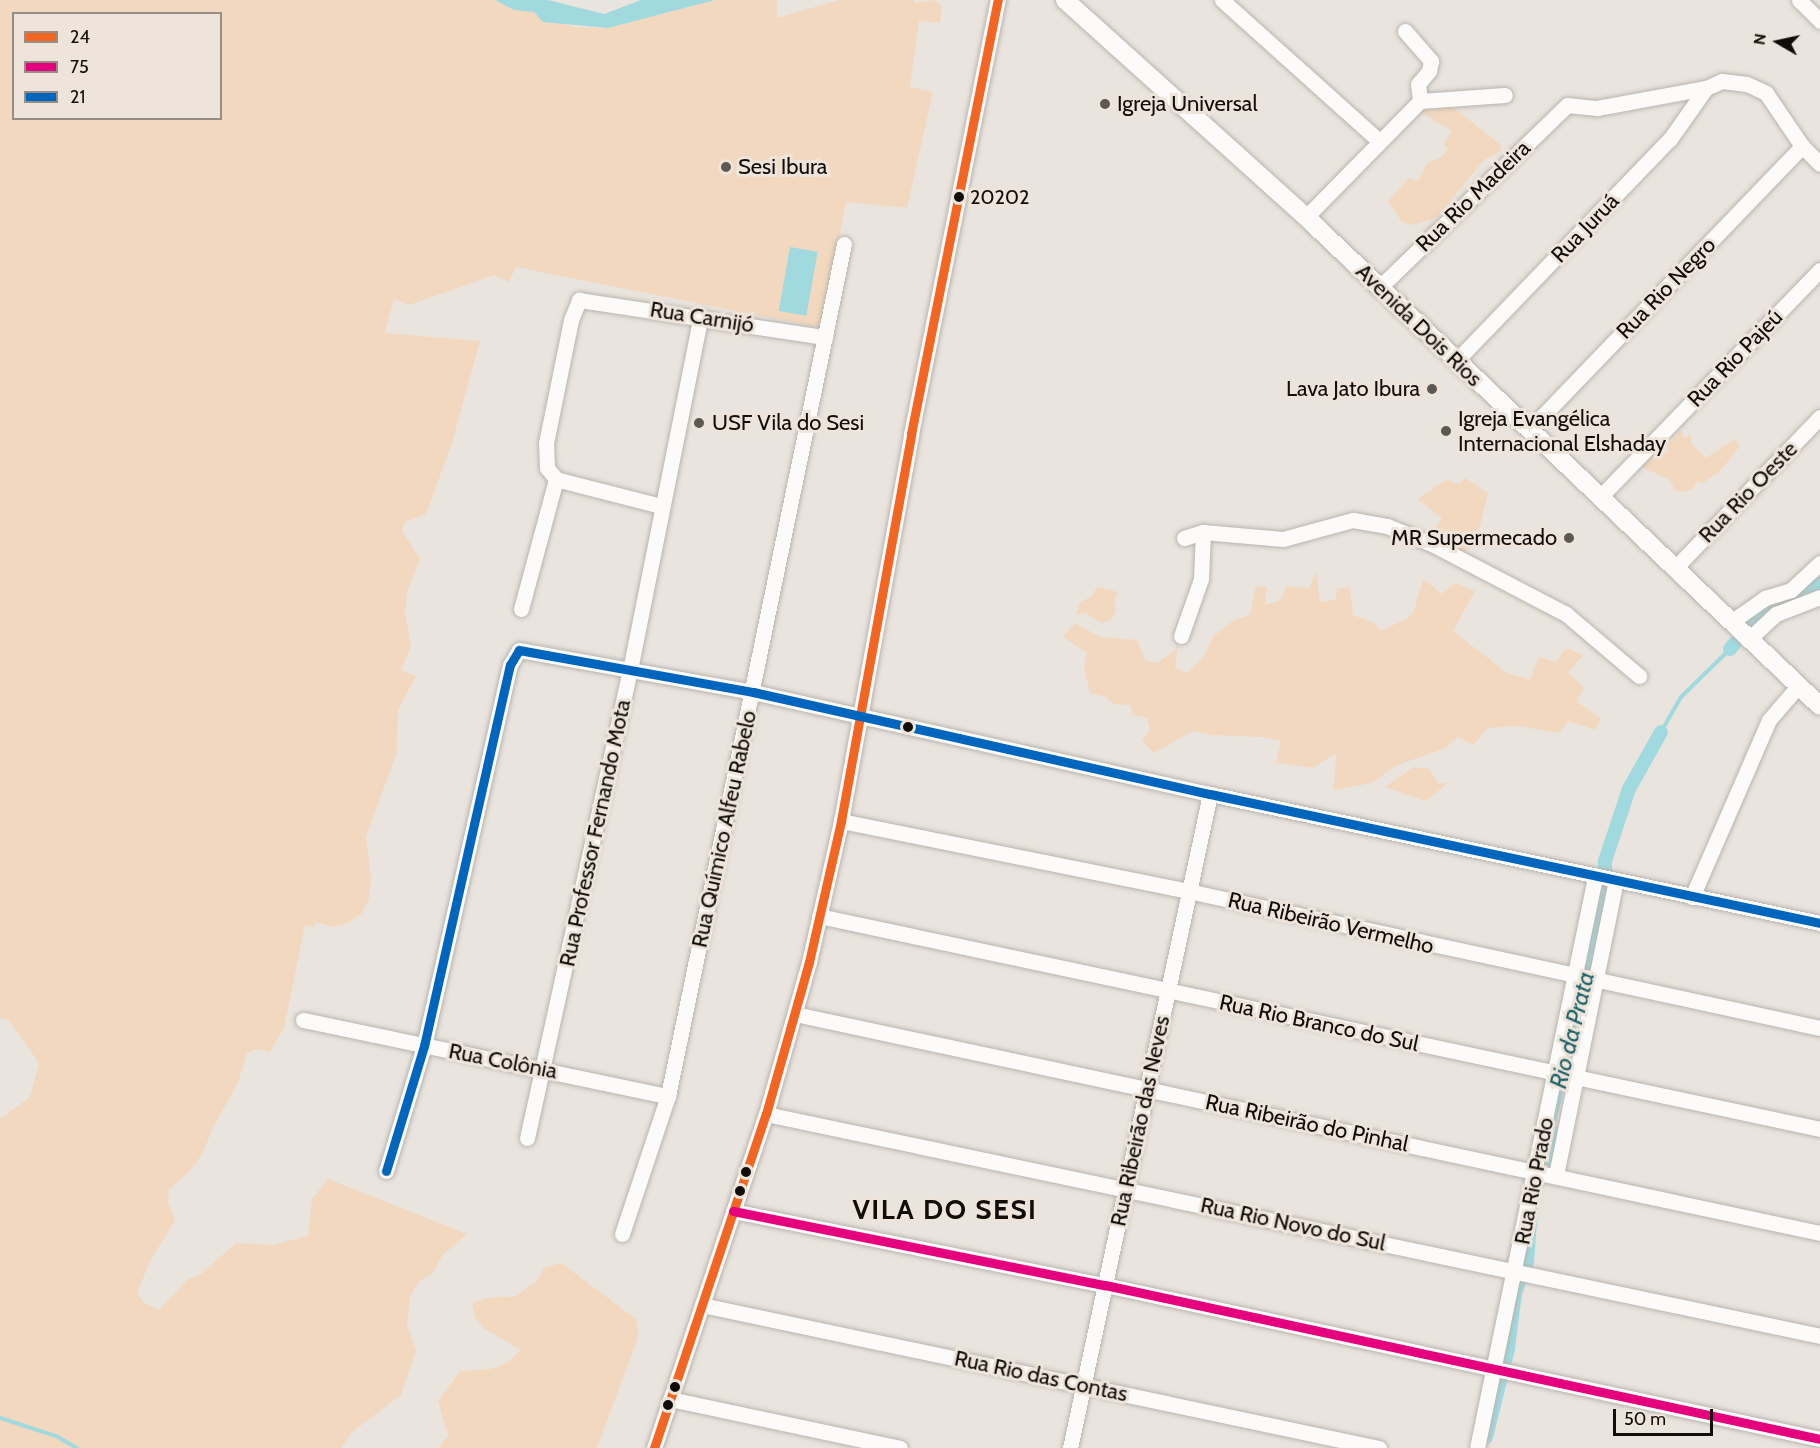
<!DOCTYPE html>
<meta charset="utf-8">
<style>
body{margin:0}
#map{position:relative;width:1820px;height:1448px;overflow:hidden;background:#eae4de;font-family:Cabin,sans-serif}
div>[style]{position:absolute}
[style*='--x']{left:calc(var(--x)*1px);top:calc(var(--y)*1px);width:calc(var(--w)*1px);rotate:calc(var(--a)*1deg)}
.green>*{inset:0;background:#f2d8be}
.water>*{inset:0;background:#a0dadf;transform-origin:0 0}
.stream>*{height:4px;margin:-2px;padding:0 2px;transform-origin:2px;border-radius:2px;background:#a0dadf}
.canal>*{height:14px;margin:-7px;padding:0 7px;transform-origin:7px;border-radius:7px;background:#a0dadf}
.roads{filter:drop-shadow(0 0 2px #b8b4af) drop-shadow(0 0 2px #b8b4af)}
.minor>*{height:15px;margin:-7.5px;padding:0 7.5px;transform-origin:7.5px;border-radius:7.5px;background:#fcfbfa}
.major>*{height:18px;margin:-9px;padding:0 9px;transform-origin:9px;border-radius:9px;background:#fcfbfa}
.bus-1>*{height:9px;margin:-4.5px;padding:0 4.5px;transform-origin:4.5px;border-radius:4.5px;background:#f26522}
.bus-2>*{height:9px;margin:-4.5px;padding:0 4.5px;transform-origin:4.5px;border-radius:4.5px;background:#e5007d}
.bus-3>*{height:9px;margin:-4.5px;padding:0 4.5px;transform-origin:4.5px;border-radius:4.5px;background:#0065bd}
.dots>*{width:16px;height:16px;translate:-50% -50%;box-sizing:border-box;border:3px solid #eee4da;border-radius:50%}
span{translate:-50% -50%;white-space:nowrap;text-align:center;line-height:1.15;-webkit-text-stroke:6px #eee4da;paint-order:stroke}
.bus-label{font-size:20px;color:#100d0a}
.left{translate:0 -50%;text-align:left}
.poi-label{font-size:22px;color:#100d0a}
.right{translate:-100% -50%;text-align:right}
.street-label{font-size:22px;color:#100d0a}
.water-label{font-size:24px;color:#1c6269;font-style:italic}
.district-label{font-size:28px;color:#100d0a;font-weight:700;letter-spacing:1.5px}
.legend{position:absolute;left:12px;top:12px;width:210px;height:108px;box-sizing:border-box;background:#eee4da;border:2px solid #958e87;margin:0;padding:8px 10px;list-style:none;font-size:18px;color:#100d0a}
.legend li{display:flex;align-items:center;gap:12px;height:30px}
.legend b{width:30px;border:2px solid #958e87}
.north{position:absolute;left:1748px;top:12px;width:60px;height:60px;-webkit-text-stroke:4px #eee4da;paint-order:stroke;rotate:279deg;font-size:16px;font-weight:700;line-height:24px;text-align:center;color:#100d0a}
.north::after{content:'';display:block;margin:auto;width:21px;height:27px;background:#100d0a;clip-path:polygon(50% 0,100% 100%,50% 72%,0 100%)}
.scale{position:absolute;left:1613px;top:1409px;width:100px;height:27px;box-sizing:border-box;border:3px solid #100d0a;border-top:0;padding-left:8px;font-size:18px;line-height:21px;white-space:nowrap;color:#100d0a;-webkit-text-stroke:4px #eee4da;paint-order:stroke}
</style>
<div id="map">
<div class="green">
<div style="clip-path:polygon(evenodd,0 0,495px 0,514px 10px,534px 12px,575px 27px,608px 28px,715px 0,777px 0,777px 18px,839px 0,914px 0,915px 3px,936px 0,942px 7px,940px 23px,919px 21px,910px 87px,933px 92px,907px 208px,846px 202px,822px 328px,516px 267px,509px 282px,494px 275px,409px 305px,394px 299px,385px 333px,480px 341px,452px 443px,426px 514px,404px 522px,402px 531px,420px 559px,408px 589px,405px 612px,411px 647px,401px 670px,416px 676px,398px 710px,397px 752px,366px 837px,371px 879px,369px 899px,362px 913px,346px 924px,333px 927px,315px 922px,315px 927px,305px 925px,284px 1028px,270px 1052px,256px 1049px,247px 1053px,238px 1083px,213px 1127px,203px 1153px,190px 1171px,169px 1189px,168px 1201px,175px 1221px,151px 1259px,137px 1293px,143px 1302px,159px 1310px,188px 1279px,201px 1274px,236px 1243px,272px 1245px,308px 1236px,312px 1199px,328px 1179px,467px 1234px,442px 1256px,432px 1274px,419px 1281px,410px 1297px,407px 1325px,416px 1351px,401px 1395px,352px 1432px,341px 1448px,0 1448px,0 1119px,30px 1097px,39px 1063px,9px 1020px,0 1018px,0 0,14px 14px,220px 14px,220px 118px,14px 118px,14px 14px)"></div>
<div style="clip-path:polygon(1428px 103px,1447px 103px,1500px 144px,1502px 150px,1484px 160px,1436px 218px,1413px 225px,1402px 222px,1388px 201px,1409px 178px,1418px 181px,1428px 162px,1440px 158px,1448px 149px,1444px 144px,1452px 131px,1420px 112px)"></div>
<div style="clip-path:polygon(1682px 430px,1683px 438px,1691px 435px,1691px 443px,1706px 458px,1735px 439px,1739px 447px,1721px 470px,1703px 483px,1696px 481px,1693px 489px,1684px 492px,1675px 490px,1670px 480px,1642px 467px,1651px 453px,1668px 453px,1667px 446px)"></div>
<div style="clip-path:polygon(1465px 478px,1488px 493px,1479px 530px,1495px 542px,1485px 549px,1478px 545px,1465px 551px,1431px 537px,1442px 518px,1418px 499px,1446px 480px,1459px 484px)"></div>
<div style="clip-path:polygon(1316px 571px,1320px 602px,1336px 599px,1337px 589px,1350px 587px,1353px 615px,1376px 624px,1380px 631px,1407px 619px,1414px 611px,1423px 579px,1442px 594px,1455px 583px,1475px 591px,1453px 631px,1507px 673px,1530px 680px,1539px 657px,1556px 662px,1566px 648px,1583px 655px,1568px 673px,1584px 687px,1577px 702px,1601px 718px,1596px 730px,1569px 721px,1559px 733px,1518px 726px,1488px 728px,1473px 745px,1458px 737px,1446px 748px,1395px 766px,1372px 783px,1334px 790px,1336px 753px,1313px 768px,1276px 763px,1281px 741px,1262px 737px,1211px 735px,1193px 731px,1154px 753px,1142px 740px,1150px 730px,1147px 718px,1133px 715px,1130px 705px,1114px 704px,1106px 697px,1090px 693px,1084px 667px,1087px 653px,1063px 637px,1075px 623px,1100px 637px,1137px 640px,1145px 660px,1157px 663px,1175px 650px,1179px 640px,1175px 668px,1187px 673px,1203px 657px,1213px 637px,1234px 620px,1250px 615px,1256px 586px,1267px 587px,1265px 605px,1281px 600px,1286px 586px,1309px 588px)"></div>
<div style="clip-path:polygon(1097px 587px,1118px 592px,1114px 601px,1116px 612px,1110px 621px,1101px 623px,1086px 613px,1076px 615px,1080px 602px,1091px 597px)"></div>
<div style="clip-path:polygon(1412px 768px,1428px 768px,1439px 784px,1449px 782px,1426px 801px,1385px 787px)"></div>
<div style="clip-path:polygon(561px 1263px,637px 1320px,638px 1338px,597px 1448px,438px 1448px,448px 1436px,438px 1401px,460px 1371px,490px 1369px,505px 1364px,521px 1350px,485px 1329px,475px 1318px,472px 1304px,487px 1298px,516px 1296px,537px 1281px,544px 1268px)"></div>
</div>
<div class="water">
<div style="clip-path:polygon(495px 0,548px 0,604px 14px,641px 0,715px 0,608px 28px,543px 22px,534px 12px,514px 10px)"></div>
<div style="left:790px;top:247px;width:28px;height:65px;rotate:10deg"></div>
</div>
<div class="stream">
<div style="--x:1661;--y:732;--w:40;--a:-60.3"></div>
<div style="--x:1681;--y:697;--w:69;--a:-44.4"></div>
<div style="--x:0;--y:1418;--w:59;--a:17.8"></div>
<div style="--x:56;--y:1436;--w:24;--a:30"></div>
</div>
<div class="canal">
<div style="--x:1752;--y:625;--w:39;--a:-46"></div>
<div style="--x:1779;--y:597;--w:43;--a:-17.6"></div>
<div style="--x:1730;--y:649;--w:8;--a:-50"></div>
<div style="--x:1538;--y:1183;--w:42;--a:-70.7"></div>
<div style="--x:1552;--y:1143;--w:21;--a:-98"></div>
<div style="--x:1549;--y:1122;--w:238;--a:-76.4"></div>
<div style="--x:1605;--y:891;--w:30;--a:-90"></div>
<div style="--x:1605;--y:861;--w:76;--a:-71.6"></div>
<div style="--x:1629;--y:789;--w:65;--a:-60.7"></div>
<div style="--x:1486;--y:1437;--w:91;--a:-76"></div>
<div style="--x:1508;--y:1349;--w:56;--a:-82.9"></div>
<div style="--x:1515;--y:1293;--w:33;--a:-69"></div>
<div style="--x:1527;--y:1262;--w:55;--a:-85.8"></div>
</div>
<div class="roads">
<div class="minor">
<div style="--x:1222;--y:0;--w:210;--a:41.9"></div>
<div style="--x:1799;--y:0;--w:30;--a:45"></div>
<div style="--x:1405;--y:31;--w:40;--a:49"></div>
<div style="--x:1431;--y:61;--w:10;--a:101"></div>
<div style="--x:1429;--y:71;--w:17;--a:130"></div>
<div style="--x:1418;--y:84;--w:17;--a:83"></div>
<div style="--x:1420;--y:101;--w:85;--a:-4"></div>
<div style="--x:1306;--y:217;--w:163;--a:-45.5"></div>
<div style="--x:1379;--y:288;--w:262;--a:-44.2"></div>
<div style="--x:1567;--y:105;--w:30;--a:6"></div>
<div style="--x:1597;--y:108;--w:111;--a:-10.4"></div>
<div style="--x:1706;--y:88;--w:17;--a:-24"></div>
<div style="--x:1722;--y:81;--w:25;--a:7"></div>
<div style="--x:1747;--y:84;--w:21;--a:25"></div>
<div style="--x:1766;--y:93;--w:64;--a:55.8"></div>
<div style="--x:1802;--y:146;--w:25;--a:45"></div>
<div style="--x:1456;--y:361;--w:308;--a:-46.1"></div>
<div style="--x:1670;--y:139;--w:62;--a:-54.8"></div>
<div style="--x:1530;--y:429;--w:393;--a:-46.1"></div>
<div style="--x:1600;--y:497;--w:316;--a:-45.9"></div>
<div style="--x:661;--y:506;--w:108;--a:-165.6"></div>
<div style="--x:556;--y:479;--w:14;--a:-129"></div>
<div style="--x:547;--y:468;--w:25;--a:-92"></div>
<div style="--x:546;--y:443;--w:126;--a:-78.5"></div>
<div style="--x:571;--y:320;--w:22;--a:-68"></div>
<div style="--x:579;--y:300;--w:249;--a:8.6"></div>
<div style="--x:1184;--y:538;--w:20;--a:-18"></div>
<div style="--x:1203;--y:532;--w:80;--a:5"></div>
<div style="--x:1283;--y:539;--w:73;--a:-15.2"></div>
<div style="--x:1353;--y:520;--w:35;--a:10"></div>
<div style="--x:1387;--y:526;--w:51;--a:22"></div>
<div style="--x:1434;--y:545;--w:149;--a:27.6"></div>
<div style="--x:1566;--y:614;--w:96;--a:40.3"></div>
<div style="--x:1676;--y:567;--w:208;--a:-46.2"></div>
<div style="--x:521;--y:609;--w:135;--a:-74.9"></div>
<div style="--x:1731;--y:622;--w:42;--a:-35.2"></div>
<div style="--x:1765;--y:598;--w:27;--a:-17"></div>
<div style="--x:1791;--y:590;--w:40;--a:-43"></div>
<div style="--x:1181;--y:636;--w:60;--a:-70.7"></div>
<div style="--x:1201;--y:579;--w:47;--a:-87.6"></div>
<div style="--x:1749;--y:639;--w:37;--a:-43"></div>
<div style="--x:1776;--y:614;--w:47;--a:-21.1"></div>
<div style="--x:841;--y:821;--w:354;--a:11.4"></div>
<div style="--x:1188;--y:891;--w:647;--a:12.23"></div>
<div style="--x:1692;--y:897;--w:193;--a:-66.5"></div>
<div style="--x:1769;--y:720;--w:45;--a:-49.5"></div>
<div style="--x:819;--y:916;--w:1023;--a:12.01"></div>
<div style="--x:795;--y:1014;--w:1048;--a:12.06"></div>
<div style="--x:303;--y:1020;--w:373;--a:11.8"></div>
<div style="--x:766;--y:1114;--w:1077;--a:11.89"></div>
<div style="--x:527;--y:1138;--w:479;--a:-77.6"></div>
<div style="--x:630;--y:670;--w:361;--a:-78.7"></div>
<div style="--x:386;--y:1171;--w:131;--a:-73.1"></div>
<div style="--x:424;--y:1046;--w:391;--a:-77.3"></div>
<div style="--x:510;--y:665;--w:17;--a:-59"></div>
<div style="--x:519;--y:650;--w:238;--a:10.2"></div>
<div style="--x:753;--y:692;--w:468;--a:12.6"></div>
<div style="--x:1210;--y:794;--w:623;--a:11.94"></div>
<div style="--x:1556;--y:1175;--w:300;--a:-78.5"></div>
<div style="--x:733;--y:1211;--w:379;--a:11.3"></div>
<div style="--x:1105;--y:1285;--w:731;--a:12.15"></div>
<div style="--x:622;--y:1234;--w:145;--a:-71.6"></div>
<div style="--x:668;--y:1096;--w:870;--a:-78.33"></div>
<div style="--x:702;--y:1305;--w:692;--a:11.93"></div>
<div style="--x:670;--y:1399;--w:235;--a:12"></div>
<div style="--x:654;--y:1448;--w:352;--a:-71.5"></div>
<div style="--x:766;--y:1114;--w:158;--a:-74.2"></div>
<div style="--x:809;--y:962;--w:145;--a:-77.2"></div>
<div style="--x:841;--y:821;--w:393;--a:-79.7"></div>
<div style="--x:911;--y:434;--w:443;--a:-78.7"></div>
<div style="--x:1070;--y:1448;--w:669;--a:-77.92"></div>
<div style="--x:1477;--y:1448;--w:583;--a:-78.32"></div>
</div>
<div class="major">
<div style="--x:1065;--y:0;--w:324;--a:42"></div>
<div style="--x:1306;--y:217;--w:709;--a:43.57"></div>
</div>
</div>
<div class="bus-1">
<div style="--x:654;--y:1448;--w:352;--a:-71.5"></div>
<div style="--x:766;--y:1114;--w:158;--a:-74.2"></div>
<div style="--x:809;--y:962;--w:145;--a:-77.2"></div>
<div style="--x:841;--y:821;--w:393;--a:-79.7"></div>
<div style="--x:911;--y:434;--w:443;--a:-78.7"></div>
</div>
<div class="bus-2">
<div style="--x:733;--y:1211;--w:379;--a:11.3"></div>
<div style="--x:1105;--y:1285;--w:731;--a:12.15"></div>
</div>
<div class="bus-3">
<div style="--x:386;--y:1171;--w:131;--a:-73.1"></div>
<div style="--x:424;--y:1046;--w:391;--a:-77.3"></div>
<div style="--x:510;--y:665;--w:17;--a:-59"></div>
<div style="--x:519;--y:650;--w:238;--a:10.2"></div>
<div style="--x:753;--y:692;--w:468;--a:12.6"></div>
<div style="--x:1210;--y:794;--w:623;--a:11.94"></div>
</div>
<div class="dots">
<div style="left:1105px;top:104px;background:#5c5854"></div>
<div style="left:726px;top:167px;background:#5c5854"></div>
<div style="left:959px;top:197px;background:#100d0a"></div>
<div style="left:1432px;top:389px;background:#5c5854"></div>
<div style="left:699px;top:423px;background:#5c5854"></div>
<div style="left:1446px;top:431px;background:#5c5854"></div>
<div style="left:1569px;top:538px;background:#5c5854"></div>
<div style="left:908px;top:727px;background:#100d0a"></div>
<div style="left:746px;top:1172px;background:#100d0a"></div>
<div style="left:740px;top:1191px;background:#100d0a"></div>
<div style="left:675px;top:1387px;background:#100d0a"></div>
<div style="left:668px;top:1405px;background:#100d0a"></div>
</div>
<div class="bus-label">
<span class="left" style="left:970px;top:197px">20202</span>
</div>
<div class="poi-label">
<span class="left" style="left:1117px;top:104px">Igreja Universal</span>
<span class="left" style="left:738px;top:167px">Sesi Ibura</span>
<span class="right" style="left:1420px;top:389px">Lava Jato Ibura</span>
<span class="left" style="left:1458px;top:431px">Igreja Evangélica<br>Internacional Elshaday</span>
<span class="left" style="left:712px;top:423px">USF Vila do Sesi</span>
<span class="right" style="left:1557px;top:538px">MR Supermecado</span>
</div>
<div class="street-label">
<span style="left:1473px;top:196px;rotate:-44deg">Rua Rio Madeira</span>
<span style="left:1585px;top:228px;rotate:-46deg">Rua Juruá</span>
<span style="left:1666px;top:288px;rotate:-46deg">Rua Rio Negro</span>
<span style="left:702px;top:317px;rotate:9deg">Rua Carnijó</span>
<span style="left:1419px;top:325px;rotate:44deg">Avenida Dois Rios</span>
<span style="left:1735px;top:358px;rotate:-46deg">Rua Rio Pajeú</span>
<span style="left:1748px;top:492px;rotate:-46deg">Rua Rio Oeste</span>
<span style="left:724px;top:829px;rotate:-78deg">Rua Químico Alfeu Rabelo</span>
<span style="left:595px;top:833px;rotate:-78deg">Rua Professor Fernando Mota</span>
<span style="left:1331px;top:923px;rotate:13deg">Rua Ribeirão Vermelho</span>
<span style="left:1319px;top:1023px;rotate:12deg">Rua Rio Branco do Sul</span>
<span style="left:503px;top:1061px;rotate:11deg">Rua Colônia</span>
<span style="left:1140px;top:1121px;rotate:-78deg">Rua Ribeirão das Neves</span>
<span style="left:1307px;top:1123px;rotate:12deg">Rua Ribeirão do Pinhal</span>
<span style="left:1534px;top:1181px;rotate:-79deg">Rua Rio Prado</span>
<span style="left:1293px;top:1224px;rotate:12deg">Rua Rio Novo do Sul</span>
<span style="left:1041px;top:1376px;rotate:12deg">Rua Rio das Contas</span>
</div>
<div class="water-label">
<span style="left:1572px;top:1030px;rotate:-76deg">Rio da Prata</span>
</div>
<div class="district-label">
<span style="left:945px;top:1209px">VILA DO SESI</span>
</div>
<ul class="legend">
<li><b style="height:8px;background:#f26522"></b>24</li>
<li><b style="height:8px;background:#e5007d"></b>75</li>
<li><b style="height:8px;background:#0065bd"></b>21</li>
</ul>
<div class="north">N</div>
<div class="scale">50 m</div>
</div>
